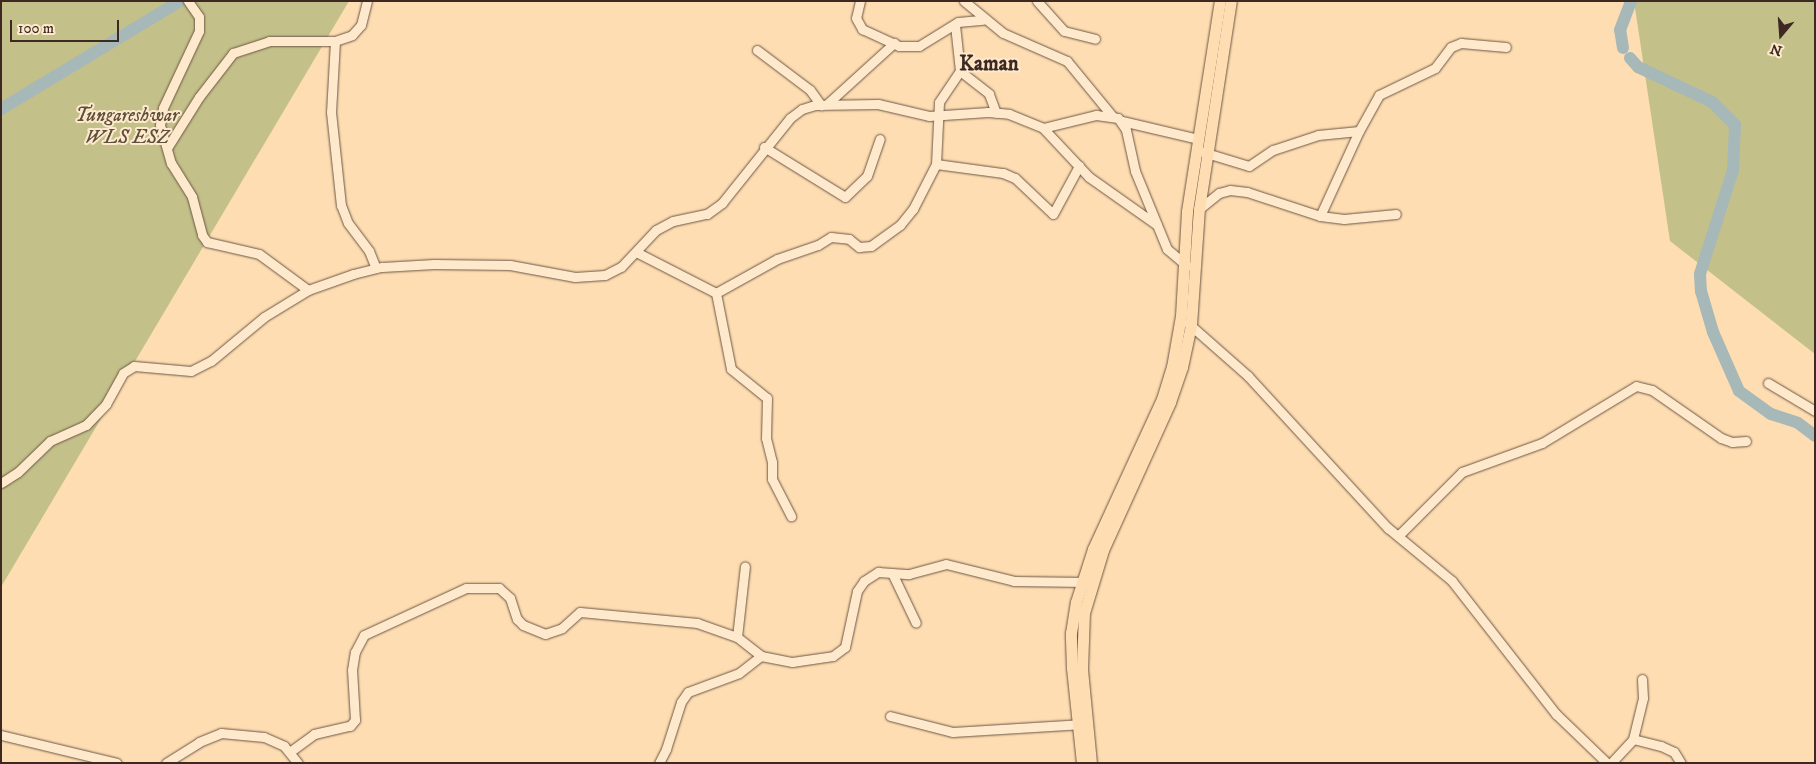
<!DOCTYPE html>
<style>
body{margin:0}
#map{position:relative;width:1816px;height:764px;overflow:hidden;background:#fdddb1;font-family:"IM FELL DW Pica",serif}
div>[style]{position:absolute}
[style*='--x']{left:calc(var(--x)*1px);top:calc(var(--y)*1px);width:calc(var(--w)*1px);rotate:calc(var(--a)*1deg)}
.green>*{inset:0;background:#c3c089}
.river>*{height:12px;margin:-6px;padding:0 6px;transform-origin:6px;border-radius:6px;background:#a6b8b8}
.roads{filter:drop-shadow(0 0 1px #6d5646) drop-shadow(0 0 1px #6d5646)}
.minor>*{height:9px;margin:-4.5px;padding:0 4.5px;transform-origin:4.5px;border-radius:4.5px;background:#fee9cc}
.major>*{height:11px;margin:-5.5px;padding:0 5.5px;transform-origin:5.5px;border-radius:5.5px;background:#fdddb1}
span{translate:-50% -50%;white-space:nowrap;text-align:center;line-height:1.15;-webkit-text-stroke:4px #fee9cc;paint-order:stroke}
.park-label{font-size:19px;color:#5e4f3c;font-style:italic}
.quarter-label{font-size:21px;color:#3d2922;font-weight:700}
.frame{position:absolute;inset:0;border:2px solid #3d2922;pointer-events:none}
.north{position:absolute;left:1756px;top:10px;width:50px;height:50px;-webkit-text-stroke:4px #fee9cc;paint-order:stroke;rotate:198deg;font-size:14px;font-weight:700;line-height:20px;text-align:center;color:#3d2922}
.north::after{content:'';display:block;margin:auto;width:18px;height:22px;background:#3d2922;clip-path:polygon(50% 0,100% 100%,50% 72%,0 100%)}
.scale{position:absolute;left:10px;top:20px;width:109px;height:22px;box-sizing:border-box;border:2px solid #3d2922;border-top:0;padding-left:6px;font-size:15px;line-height:18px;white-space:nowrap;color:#3d2922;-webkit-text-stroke:4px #fee9cc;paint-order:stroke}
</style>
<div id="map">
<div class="green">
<div style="clip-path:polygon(1px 1px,349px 1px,1px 587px)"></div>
<div style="clip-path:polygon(1634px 1px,1815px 1px,1815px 354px,1670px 241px)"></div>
</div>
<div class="river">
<div style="--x:1623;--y:48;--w:18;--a:-99"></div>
<div style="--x:1620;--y:30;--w:31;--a:-69"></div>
<div style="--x:1630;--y:58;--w:12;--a:48"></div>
<div style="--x:1638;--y:67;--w:82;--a:25.3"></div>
<div style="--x:1712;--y:102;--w:33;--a:45"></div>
<div style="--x:1735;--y:125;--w:45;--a:92.5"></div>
<div style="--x:1733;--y:170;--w:109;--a:107.6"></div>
<div style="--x:1700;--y:274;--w:17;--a:87"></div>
<div style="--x:1701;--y:291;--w:43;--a:73.7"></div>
<div style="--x:1713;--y:332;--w:64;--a:66.2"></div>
<div style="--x:1739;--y:391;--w:39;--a:36"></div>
<div style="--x:1771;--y:414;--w:28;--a:18"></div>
<div style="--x:1798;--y:423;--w:21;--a:37"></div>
<div style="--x:1;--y:109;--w:209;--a:-31.1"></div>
</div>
<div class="roads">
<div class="minor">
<div style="--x:188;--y:1;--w:19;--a:55"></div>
<div style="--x:199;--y:17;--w:14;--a:90"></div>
<div style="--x:199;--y:31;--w:85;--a:115.1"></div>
<div style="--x:163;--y:108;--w:17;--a:100"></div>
<div style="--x:160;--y:125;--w:40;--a:74"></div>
<div style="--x:171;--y:163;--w:40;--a:58"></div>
<div style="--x:192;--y:197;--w:39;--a:75"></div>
<div style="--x:202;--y:235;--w:9;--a:54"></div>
<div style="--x:207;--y:242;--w:53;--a:13"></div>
<div style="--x:259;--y:254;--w:61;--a:36.3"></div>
<div style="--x:860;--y:1;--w:17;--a:103"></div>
<div style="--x:856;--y:18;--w:13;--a:61"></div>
<div style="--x:862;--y:29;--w:41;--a:24.7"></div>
<div style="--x:899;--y:46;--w:20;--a:0"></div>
<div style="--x:919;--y:46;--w:46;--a:-31.6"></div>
<div style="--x:958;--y:22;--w:25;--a:-5"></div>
<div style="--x:964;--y:1;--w:50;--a:39.4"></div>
<div style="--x:1003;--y:33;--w:70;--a:23.6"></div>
<div style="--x:1067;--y:61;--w:72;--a:50.6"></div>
<div style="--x:1037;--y:1;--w:40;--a:48"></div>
<div style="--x:1064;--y:31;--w:32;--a:14"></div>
<div style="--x:335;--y:41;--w:71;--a:93.2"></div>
<div style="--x:331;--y:112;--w:94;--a:83.9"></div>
<div style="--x:341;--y:205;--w:19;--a:69"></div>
<div style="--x:348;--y:223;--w:35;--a:53"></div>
<div style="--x:369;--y:251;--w:18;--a:68"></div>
<div style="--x:757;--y:50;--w:66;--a:37"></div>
<div style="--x:810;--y:90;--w:19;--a:54"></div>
<div style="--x:960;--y:71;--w:37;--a:38"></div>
<div style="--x:989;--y:94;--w:20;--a:70"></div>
<div style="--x:827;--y:104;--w:91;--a:-42.3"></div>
<div style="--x:1122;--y:121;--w:79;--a:13.2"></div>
<div style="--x:1043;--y:128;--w:67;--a:46.8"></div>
<div style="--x:1089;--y:177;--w:83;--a:35.2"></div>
<div style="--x:764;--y:147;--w:95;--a:31.7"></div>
<div style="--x:845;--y:197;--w:30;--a:-44"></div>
<div style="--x:867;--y:176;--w:39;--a:-71"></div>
<div style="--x:167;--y:148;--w:60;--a:-57.9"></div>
<div style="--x:199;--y:97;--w:56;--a:-52.3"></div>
<div style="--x:233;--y:53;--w:38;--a:-18"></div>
<div style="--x:269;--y:41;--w:66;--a:0"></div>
<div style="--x:335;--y:41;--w:18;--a:-19"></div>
<div style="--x:352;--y:35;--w:13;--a:-48"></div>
<div style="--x:361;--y:25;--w:25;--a:-76"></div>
<div style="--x:1203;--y:152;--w:48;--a:16.9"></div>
<div style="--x:1249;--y:166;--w:29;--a:-34"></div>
<div style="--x:1273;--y:150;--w:47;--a:-18.4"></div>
<div style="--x:1318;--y:135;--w:41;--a:-5.6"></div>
<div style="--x:936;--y:164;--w:68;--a:7.7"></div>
<div style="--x:1003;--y:173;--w:13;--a:23"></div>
<div style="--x:1015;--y:178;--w:52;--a:43.5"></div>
<div style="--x:1053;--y:214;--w:55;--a:-61.6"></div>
<div style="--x:1199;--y:209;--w:26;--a:-39"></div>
<div style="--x:1219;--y:193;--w:11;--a:-15"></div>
<div style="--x:1230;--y:190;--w:17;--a:7"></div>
<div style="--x:1247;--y:192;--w:77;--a:18.2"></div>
<div style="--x:1320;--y:216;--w:24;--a:7"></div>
<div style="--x:1344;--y:219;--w:52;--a:-5.5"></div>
<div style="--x:1320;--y:216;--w:94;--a:-65.4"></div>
<div style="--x:1359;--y:131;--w:41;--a:-60.9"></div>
<div style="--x:1379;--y:95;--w:62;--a:-25.7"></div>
<div style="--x:1435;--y:68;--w:26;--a:-53"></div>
<div style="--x:1451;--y:47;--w:11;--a:-22"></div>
<div style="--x:1461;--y:43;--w:45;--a:5.1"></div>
<div style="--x:636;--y:252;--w:90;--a:27.1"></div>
<div style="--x:716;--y:293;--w:70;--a:-29.1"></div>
<div style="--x:777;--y:259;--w:43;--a:-18.9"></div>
<div style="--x:818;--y:245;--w:15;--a:-32"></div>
<div style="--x:831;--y:237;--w:18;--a:6"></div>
<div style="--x:849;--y:239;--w:13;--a:39"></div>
<div style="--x:859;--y:247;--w:12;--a:-5"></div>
<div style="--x:871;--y:246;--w:36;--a:-36"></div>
<div style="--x:900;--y:225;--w:21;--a:-51"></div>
<div style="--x:913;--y:209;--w:51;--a:-62.9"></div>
<div style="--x:936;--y:164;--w:62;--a:-87.2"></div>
<div style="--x:939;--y:102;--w:37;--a:-56"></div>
<div style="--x:960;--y:71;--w:46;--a:-96.2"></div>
<div style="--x:716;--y:293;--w:77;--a:78.8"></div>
<div style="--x:731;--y:369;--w:46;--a:38.9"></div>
<div style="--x:767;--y:398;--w:40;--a:91.4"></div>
<div style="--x:766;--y:438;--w:25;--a:76"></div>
<div style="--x:772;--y:462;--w:17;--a:90"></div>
<div style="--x:772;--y:479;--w:42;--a:62.8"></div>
<div style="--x:1188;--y:323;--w:80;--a:41.5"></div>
<div style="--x:1248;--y:376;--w:207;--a:47.4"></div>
<div style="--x:1388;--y:528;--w:83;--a:39.6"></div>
<div style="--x:1452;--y:581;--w:169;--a:52"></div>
<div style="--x:1556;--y:714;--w:71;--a:43.9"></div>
<div style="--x:1768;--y:383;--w:55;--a:30.8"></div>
<div style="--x:1;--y:483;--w:20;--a:-33"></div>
<div style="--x:18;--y:472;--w:45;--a:-44.1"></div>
<div style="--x:50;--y:441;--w:39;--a:-24"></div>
<div style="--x:86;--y:425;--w:29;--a:-46"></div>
<div style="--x:106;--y:404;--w:35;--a:-61"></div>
<div style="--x:123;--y:373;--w:13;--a:-32"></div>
<div style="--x:134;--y:366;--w:57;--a:5"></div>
<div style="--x:191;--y:371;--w:22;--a:-27"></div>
<div style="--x:211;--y:361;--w:69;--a:-39.7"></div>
<div style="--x:264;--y:317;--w:52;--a:-31.5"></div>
<div style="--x:308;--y:290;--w:48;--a:-19.6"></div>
<div style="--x:353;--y:274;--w:30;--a:-14"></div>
<div style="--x:382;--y:267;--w:52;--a:-3.3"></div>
<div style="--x:434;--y:264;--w:76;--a:0.8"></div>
<div style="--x:510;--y:265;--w:66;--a:10.5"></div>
<div style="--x:575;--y:277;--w:30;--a:-4"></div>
<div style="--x:605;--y:275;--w:18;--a:-27"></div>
<div style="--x:621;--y:267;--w:51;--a:-46.6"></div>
<div style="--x:656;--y:230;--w:19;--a:-28"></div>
<div style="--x:673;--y:221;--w:35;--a:-12"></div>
<div style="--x:707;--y:214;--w:19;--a:-36"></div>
<div style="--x:722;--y:203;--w:109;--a:-51.3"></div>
<div style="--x:790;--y:118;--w:15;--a:-37"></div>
<div style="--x:802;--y:109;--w:14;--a:-17"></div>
<div style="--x:815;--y:105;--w:63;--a:-0.9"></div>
<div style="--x:878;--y:104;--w:52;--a:13.2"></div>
<div style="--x:929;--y:116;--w:59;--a:-3.9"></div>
<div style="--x:988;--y:112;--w:21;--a:5"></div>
<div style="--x:1009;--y:114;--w:37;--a:22"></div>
<div style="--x:1043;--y:128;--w:55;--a:-13.8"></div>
<div style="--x:1096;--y:115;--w:22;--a:8"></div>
<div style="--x:1118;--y:118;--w:14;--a:56"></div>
<div style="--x:1126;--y:130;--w:42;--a:77.6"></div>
<div style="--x:1135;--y:171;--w:84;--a:67.7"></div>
<div style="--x:1167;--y:249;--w:26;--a:40"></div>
<div style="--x:1398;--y:536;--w:91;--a:-45"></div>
<div style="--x:1462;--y:472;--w:85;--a:-19.9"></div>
<div style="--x:1542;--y:443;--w:110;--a:-31.2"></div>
<div style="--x:1636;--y:386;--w:16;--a:14"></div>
<div style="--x:1652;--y:390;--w:84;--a:34.8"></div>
<div style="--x:1721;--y:438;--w:12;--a:20"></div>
<div style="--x:1732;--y:442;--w:14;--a:-4"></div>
<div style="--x:892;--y:573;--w:55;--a:64.4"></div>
<div style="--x:737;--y:637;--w:71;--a:-83.6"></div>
<div style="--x:890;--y:716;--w:65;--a:14.3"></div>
<div style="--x:953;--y:732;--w:130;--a:-3.5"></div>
<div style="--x:1;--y:735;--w:119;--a:13.6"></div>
<div style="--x:1633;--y:739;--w:29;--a:14"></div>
<div style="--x:1661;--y:746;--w:14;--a:25"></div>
<div style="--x:1674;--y:752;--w:13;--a:58"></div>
<div style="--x:291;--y:751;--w:29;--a:-36"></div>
<div style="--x:314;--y:734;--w:37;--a:-13"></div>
<div style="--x:350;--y:726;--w:8;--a:-50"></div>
<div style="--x:355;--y:720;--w:50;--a:-93.4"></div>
<div style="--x:352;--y:670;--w:18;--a:-81"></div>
<div style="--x:355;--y:652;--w:19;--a:-62"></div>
<div style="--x:364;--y:635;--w:112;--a:-24.7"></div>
<div style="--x:466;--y:588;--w:33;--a:0"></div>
<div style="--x:499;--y:588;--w:15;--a:42"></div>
<div style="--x:510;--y:598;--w:22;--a:72"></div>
<div style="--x:517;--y:619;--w:8;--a:45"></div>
<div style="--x:523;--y:625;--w:24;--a:22"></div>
<div style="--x:545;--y:634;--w:18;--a:-19"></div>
<div style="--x:562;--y:628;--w:24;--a:-42"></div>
<div style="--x:580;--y:612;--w:118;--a:5.4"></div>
<div style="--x:697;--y:623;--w:42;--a:19.3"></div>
<div style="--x:737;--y:637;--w:31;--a:38"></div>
<div style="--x:761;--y:656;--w:32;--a:11"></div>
<div style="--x:792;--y:662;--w:41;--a:-8.3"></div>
<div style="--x:833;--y:656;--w:15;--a:-37"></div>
<div style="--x:845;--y:647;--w:57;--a:-77.9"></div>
<div style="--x:857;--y:591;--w:12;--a:-55"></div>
<div style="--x:864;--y:581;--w:17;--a:-33"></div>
<div style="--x:878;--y:572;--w:31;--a:4"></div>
<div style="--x:909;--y:574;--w:38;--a:-15"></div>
<div style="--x:946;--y:564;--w:70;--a:14"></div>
<div style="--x:1014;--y:581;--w:75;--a:0.8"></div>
<div style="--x:166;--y:763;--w:39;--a:-32"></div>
<div style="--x:199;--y:742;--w:24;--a:-22"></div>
<div style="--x:221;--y:733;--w:43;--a:5.3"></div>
<div style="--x:264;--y:737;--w:22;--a:24"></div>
<div style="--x:284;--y:746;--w:22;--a:51"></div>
<div style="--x:659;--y:763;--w:16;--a:-63"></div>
<div style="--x:666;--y:749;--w:49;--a:-72.3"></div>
<div style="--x:681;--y:702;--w:12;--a:-55"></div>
<div style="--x:688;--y:692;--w:54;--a:-20.4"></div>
<div style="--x:739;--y:673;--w:28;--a:-38"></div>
<div style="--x:1611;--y:763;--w:33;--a:-47"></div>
<div style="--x:1633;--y:739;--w:42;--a:-76.3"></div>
<div style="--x:1643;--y:698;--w:19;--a:-93"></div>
</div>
<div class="major">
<div style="--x:1082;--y:763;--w:96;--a:-96"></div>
<div style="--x:1072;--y:668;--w:35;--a:-92"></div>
<div style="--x:1071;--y:633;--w:31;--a:-81"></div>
<div style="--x:1076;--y:602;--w:56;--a:-72.2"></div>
<div style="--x:1093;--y:549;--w:165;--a:-65.3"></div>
<div style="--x:1162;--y:399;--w:34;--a:-73"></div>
<div style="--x:1172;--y:367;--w:52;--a:-80"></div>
<div style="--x:1181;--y:316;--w:105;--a:-86.7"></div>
<div style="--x:1187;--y:211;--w:213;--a:-81.1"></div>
<div style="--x:1091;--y:763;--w:94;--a:-95.5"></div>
<div style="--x:1082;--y:669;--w:56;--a:-88"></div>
<div style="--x:1084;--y:613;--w:66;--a:-73.2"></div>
<div style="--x:1103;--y:550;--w:162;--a:-65.6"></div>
<div style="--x:1170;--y:402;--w:37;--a:-71"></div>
<div style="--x:1182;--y:367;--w:43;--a:-77.9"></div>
<div style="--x:1191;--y:325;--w:116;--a:-86.1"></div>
<div style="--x:1199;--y:209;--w:210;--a:-81.3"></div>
</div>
</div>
<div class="park-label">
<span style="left:127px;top:127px">Tungareshwar<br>WLS ESZ</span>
</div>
<div class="quarter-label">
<span style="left:989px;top:64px">Kaman</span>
</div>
<div class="frame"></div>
<div class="north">N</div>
<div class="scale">100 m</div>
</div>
